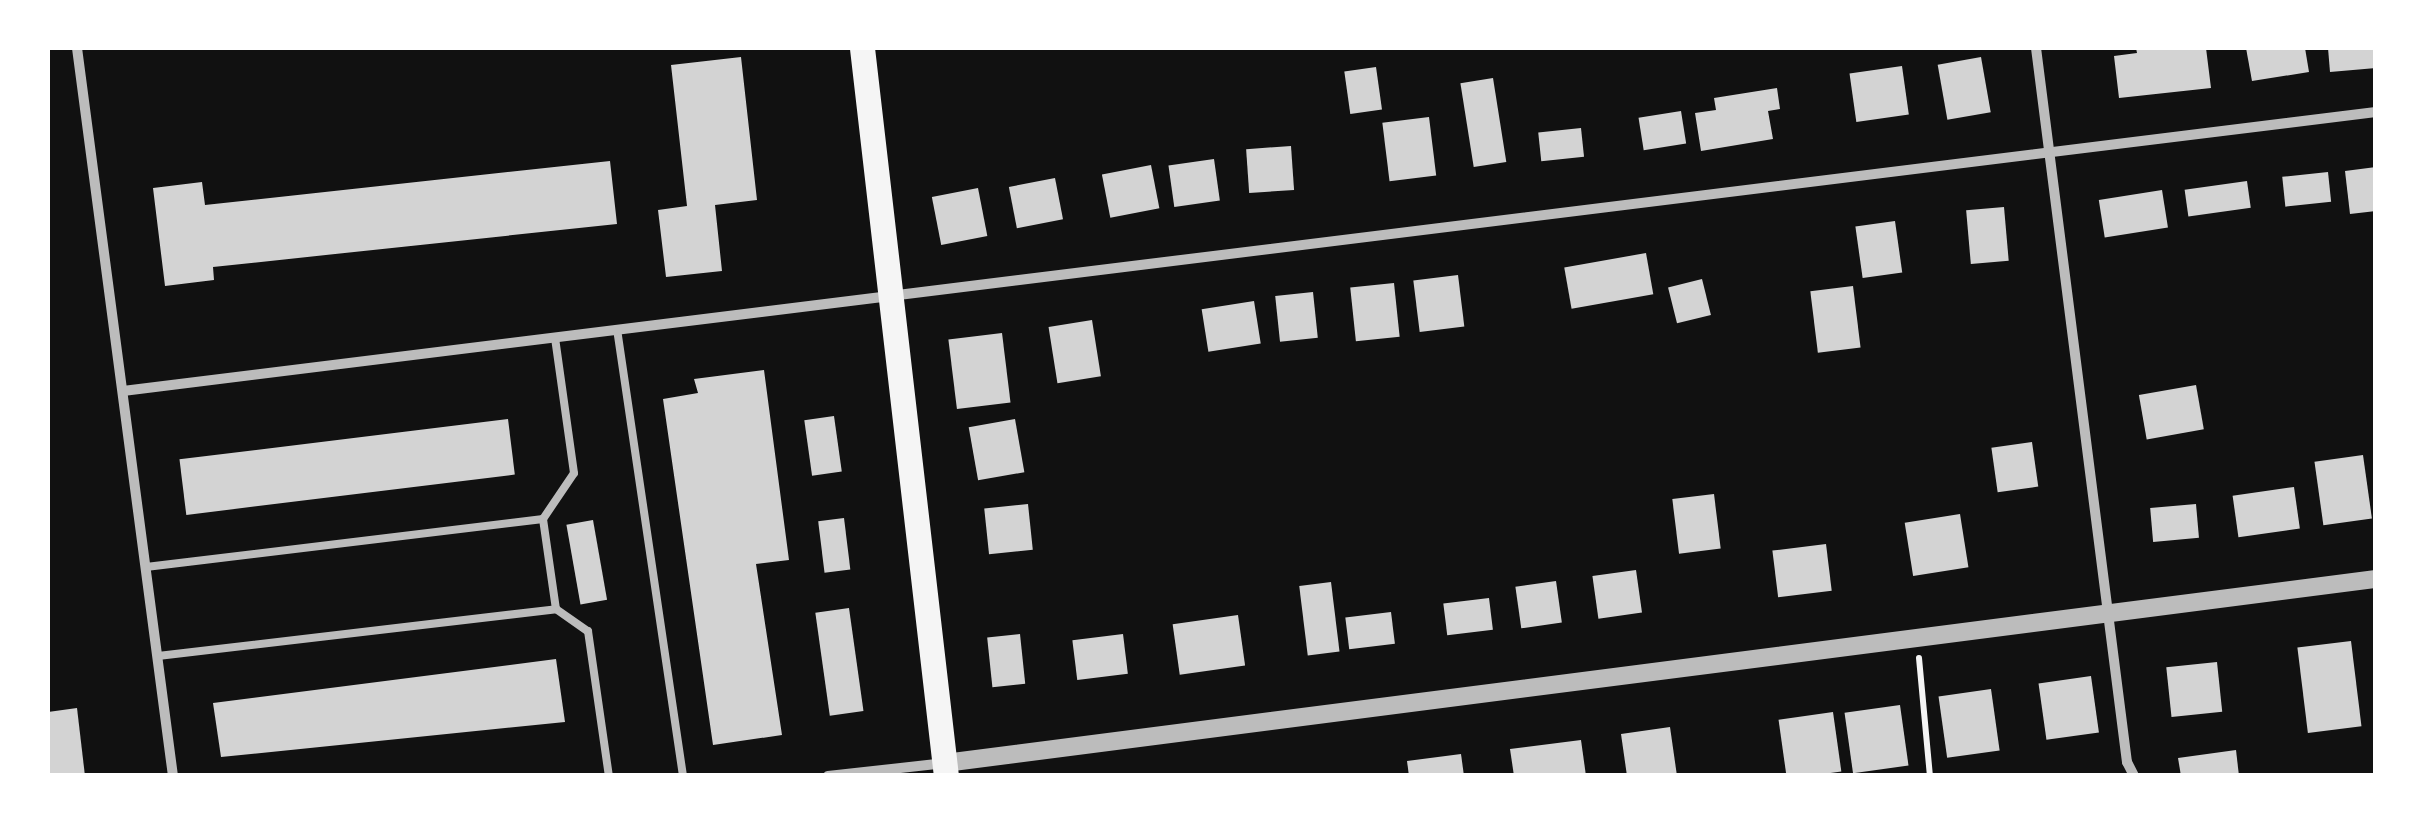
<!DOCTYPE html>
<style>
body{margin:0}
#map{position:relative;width:2423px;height:823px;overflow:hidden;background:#111;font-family:"PT Sans Narrow",sans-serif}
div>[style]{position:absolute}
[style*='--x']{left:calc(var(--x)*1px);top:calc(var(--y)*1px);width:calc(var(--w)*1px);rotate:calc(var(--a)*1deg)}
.building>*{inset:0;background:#d3d3d3;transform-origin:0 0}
.path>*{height:6px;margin:-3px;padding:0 3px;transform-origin:3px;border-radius:3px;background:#f5f5f5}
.service>*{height:8px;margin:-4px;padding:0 4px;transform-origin:4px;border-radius:4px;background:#bcbcbc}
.minor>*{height:10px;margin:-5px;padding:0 5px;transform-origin:5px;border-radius:5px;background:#bcbcbc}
.tertiary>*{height:18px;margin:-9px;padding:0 9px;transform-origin:9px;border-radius:9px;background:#bcbcbc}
.primary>*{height:25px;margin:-12.5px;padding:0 12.5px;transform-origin:12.5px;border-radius:12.5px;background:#f5f5f5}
span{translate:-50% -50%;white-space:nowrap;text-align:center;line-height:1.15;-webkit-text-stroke:8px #fff;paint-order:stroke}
.frame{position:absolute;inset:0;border:50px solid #fff;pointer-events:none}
</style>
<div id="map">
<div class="building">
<div style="clip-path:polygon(2136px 48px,2206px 48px,2211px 88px,2119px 98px,2114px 56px,2137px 53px)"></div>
<div style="clip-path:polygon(2246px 48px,2305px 48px,2309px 72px,2252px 81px)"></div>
<div style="clip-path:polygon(2328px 48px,2376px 48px,2376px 68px,2330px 72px)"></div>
<div style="clip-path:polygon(741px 57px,757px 200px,715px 205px,722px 271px,666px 277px,658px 210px,687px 206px,671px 65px)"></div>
<div style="left:1981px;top:57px;width:56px;height:44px;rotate:80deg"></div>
<div style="left:1902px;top:66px;width:49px;height:53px;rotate:82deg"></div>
<div style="left:1376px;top:67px;width:43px;height:32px;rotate:82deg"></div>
<div style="left:1493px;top:78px;width:85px;height:33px;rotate:81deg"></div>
<div style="clip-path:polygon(1777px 88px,1780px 109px,1768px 111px,1773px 139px,1701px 151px,1695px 113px,1716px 110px,1714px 98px)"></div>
<div style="left:1681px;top:111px;width:33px;height:43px;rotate:81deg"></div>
<div style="left:1429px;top:117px;width:59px;height:47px;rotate:83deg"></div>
<div style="left:1581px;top:128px;width:29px;height:43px;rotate:84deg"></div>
<div style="left:1291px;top:146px;width:44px;height:45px;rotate:86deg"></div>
<div style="left:1214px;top:159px;width:42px;height:46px;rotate:82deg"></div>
<div style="clip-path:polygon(610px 161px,617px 224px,213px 267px,214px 280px,165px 286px,153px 188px,202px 182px,205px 205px)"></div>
<div style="left:1151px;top:165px;width:44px;height:50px;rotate:79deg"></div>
<div style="clip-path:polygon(2376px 167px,2376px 211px,2350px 214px,2345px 171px)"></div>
<div style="left:2328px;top:172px;width:30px;height:46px;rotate:84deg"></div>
<div style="left:1055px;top:178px;width:42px;height:47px;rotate:79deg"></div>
<div style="left:2247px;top:181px;width:27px;height:63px;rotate:82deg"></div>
<div style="left:978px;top:188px;width:49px;height:47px;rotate:79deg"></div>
<div style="left:2162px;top:190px;width:38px;height:64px;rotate:81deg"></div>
<div style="left:2004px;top:207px;width:54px;height:38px;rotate:85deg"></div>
<div style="left:1895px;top:221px;width:52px;height:40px;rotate:82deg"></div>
<div style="left:1646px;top:253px;width:42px;height:83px;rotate:80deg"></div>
<div style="left:1458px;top:275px;width:52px;height:45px;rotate:83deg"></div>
<div style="left:1702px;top:279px;width:37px;height:35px;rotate:76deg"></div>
<div style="left:1394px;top:283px;width:54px;height:44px;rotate:84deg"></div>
<div style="left:1853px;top:286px;width:62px;height:43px;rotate:83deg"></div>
<div style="left:1313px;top:292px;width:46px;height:38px;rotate:84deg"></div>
<div style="left:1254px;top:301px;width:43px;height:53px;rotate:81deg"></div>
<div style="left:1092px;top:320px;width:57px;height:44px;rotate:81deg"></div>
<div style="left:1002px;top:333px;width:70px;height:54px;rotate:83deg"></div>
<div style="clip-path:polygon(764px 370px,789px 560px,756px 564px,782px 735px,713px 745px,663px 399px,698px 393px,694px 379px)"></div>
<div style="left:2196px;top:385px;width:45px;height:58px;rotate:80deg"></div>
<div style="left:834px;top:416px;width:56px;height:30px;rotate:82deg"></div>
<div style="left:508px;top:419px;width:56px;height:331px;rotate:83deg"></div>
<div style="left:1015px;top:419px;width:54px;height:47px;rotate:80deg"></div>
<div style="left:2032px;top:442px;width:45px;height:41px;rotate:82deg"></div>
<div style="left:2363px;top:455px;width:64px;height:49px;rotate:82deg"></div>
<div style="left:2294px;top:487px;width:42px;height:62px;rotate:82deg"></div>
<div style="left:1714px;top:494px;width:55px;height:42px;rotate:83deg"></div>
<div style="left:1028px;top:504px;width:46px;height:44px;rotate:84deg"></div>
<div style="left:2196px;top:504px;width:34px;height:46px;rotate:85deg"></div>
<div style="left:1960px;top:514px;width:54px;height:56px;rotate:81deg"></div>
<div style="left:844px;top:518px;width:52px;height:26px;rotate:83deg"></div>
<div style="left:593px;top:520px;width:81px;height:27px;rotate:80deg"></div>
<div style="left:1826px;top:544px;width:47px;height:54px;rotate:83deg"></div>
<div style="left:1636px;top:570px;width:43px;height:44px;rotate:82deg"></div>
<div style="left:1556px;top:581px;width:42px;height:41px;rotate:82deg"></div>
<div style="left:1331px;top:582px;width:70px;height:32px;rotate:83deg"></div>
<div style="left:1489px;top:598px;width:32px;height:46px;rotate:83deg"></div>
<div style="left:849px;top:608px;width:104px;height:34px;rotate:82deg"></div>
<div style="left:1391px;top:612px;width:32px;height:46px;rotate:83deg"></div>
<div style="left:1238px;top:615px;width:51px;height:66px;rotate:82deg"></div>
<div style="left:1020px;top:634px;width:50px;height:33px;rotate:84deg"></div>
<div style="left:1123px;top:634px;width:40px;height:51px;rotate:83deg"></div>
<div style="left:2351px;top:641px;width:86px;height:54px;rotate:83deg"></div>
<div style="clip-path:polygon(556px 659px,565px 722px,221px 757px,213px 703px)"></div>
<div style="left:2217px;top:662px;width:50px;height:51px;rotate:84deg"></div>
<div style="left:2091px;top:676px;width:57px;height:53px;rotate:82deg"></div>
<div style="left:1991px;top:689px;width:62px;height:53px;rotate:82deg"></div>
<div style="left:1900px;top:705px;width:61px;height:56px;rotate:82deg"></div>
<div style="clip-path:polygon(77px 708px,85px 776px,48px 776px,48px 712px)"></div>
<div style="left:1833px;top:712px;width:60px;height:55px;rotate:82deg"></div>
<div style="clip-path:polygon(1670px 727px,1677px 776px,1627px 776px,1621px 734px)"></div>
<div style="clip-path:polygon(1581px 740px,1586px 776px,1514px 776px,1510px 749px)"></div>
<div style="clip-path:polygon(2236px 750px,2239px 776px,2181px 776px,2178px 758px)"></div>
<div style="clip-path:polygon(1461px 754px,1464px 776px,1409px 776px,1407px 761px)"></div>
</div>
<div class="path">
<div style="--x:1919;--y:658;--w:119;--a:84.7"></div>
</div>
<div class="service">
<div style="--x:617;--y:329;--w:452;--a:81.6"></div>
<div style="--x:543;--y:519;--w:91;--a:81.8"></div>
<div style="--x:146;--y:567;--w:400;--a:-6.9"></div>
<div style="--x:543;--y:519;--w:55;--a:-56"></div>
<div style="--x:574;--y:473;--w:137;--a:-98"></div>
<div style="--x:158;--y:656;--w:401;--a:-6.7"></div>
<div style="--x:556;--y:609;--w:39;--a:35"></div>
<div style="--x:588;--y:631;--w:147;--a:81.8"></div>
</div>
<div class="minor">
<div style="--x:77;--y:48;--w:734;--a:82.49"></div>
<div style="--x:2036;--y:48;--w:720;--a:82.74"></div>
<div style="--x:2127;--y:762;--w:16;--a:63"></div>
<div style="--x:123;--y:391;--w:2270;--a:-7.06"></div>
<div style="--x:828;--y:776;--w:118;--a:-6.3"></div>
</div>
<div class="tertiary">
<div style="--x:945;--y:763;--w:1443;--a:-7.33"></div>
</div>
<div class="primary">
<div style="--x:862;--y:48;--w:733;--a:83.42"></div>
</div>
<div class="frame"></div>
</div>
